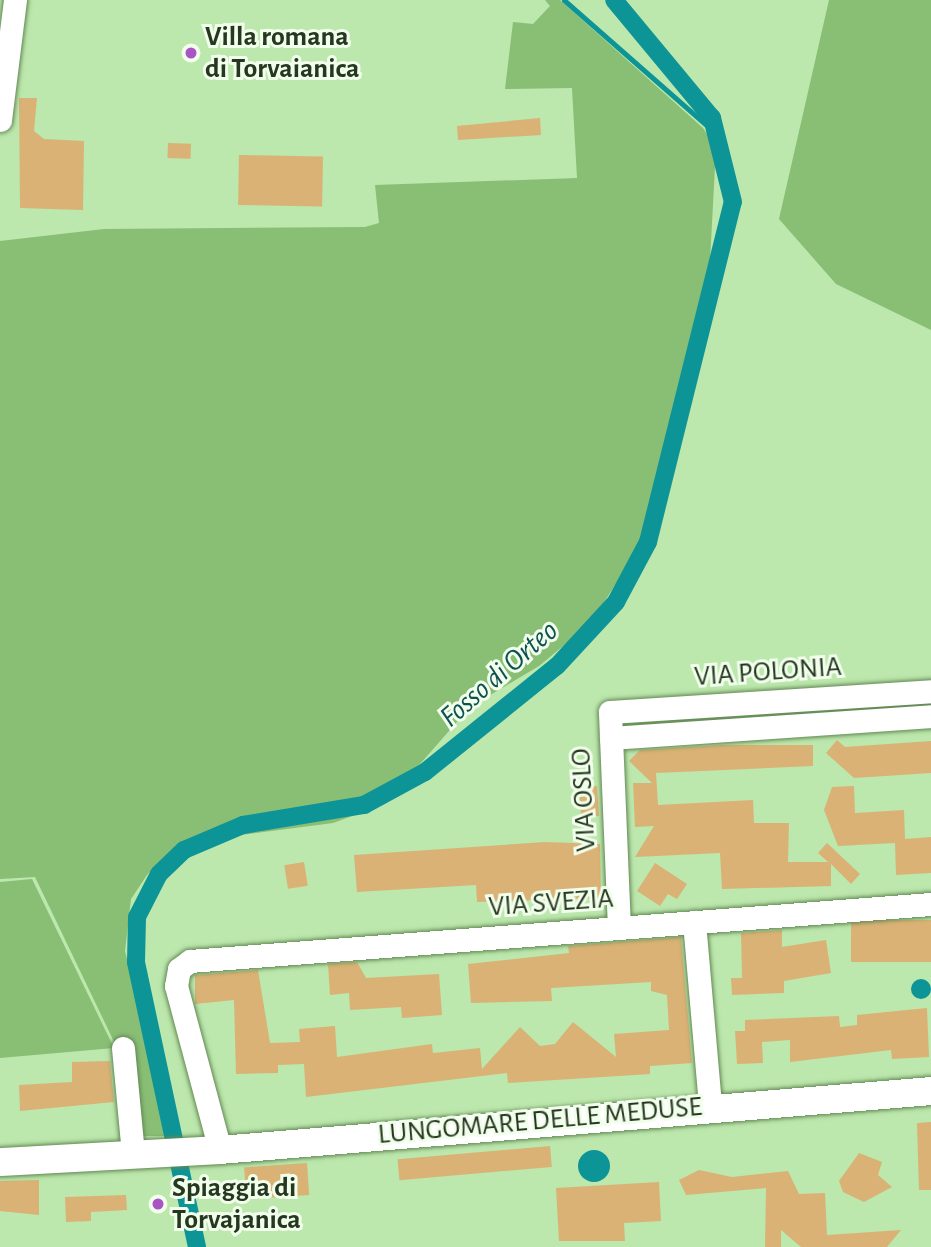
<!DOCTYPE html>
<style>
body{margin:0}
#map{position:relative;width:931px;height:1247px;overflow:hidden;background:#bce7ad;font-family:"Alegreya Sans",sans-serif}
div>[style]{position:absolute}
[style*='--x']{left:calc(var(--x)*1px);top:calc(var(--y)*1px);width:calc(var(--w)*1px);rotate:calc(var(--a)*1deg)}
.green>*{inset:0;background:#89be75}
.water>*{inset:0;background:#0d9497}
.round{border-radius:50%}
.stream>*{height:5px;margin:-2.5px;padding:0 2.5px;transform-origin:2.5px;border-radius:2.5px;background:#0d9497}
.canal>*{height:18px;margin:-9px;padding:0 9px;transform-origin:9px;border-radius:9px;background:#0d9497}
.building>*{inset:0;background:#dab275;transform-origin:0 0}
.roads{filter:drop-shadow(0 0 2px #628953) drop-shadow(0 0 2px #628953)}
.minor>*{height:23px;margin:-11.5px;padding:0 11.5px;transform-origin:11.5px;border-radius:11.5px;background:#fff}
.major>*{height:28px;margin:-14px;padding:0 14px;transform-origin:14px;border-radius:14px;background:#fff}
.dots>*{width:19px;height:19px;translate:-50% -50%;box-sizing:border-box;border:4px solid #f1feec;border-radius:50%}
span{translate:-50% -50%;white-space:nowrap;text-align:center;line-height:1.15;-webkit-text-stroke:6px #f1feec;paint-order:stroke}
.poi-label{font-size:28px;color:#263720;font-weight:700}
.left{translate:0 -50%;text-align:left}
.street-label{font-size:28px;color:#263720}
.water-label{font-size:30px;color:#0f5153;font-style:italic}
</style>
<div id="map">
<div class="green">
<div style="clip-path:polygon(545px 0,560px 0,703px 128px,716px 148px,706px 336px,683px 433px,642px 543px,590px 624px,539px 666px,470px 707px,385px 804px,333px 823px,202px 840px,164px 857px,147px 875px,131px 899px,125px 951px,171px 1136px,135px 1136px,118px 1050px,35px 877px,0 879px,0 241px,104px 229px,365px 227px,379px 223px,375px 185px,577px 178px,572px 88px,505px 89px,513px 22px,533px 24px,550px 6px)"></div>
<div style="clip-path:polygon(829px 0,931px 0,931px 330px,836px 284px,779px 219px)"></div>
<div style="clip-path:polygon(32px 879px,114px 1048px,0 1058px,0 882px)"></div>
</div>
<div class="water">
<div class="round" style="left:911px;top:979px;width:20px;height:20px"></div>
<div class="round" style="left:578px;top:1150px;width:32px;height:32px"></div>
</div>
<div class="stream">
<div style="--x:564;--y:0;--w:210;--a:41.3"></div>
</div>
<div class="canal">
<div style="--x:197;--y:1247;--w:291;--a:-102.1"></div>
<div style="--x:136;--y:962;--w:45;--a:-88.7"></div>
<div style="--x:137;--y:917;--w:48;--a:-62.9"></div>
<div style="--x:159;--y:874;--w:35;--a:-44"></div>
<div style="--x:184;--y:850;--w:64;--a:-23"></div>
<div style="--x:243;--y:825;--w:123;--a:-9.4"></div>
<div style="--x:364;--y:805;--w:69;--a:-28.4"></div>
<div style="--x:425;--y:772;--w:169;--a:-38.8"></div>
<div style="--x:557;--y:666;--w:87;--a:-47.3"></div>
<div style="--x:616;--y:602;--w:68;--a:-61.9"></div>
<div style="--x:648;--y:542;--w:350;--a:-76"></div>
<div style="--x:733;--y:202;--w:87;--a:-104"></div>
<div style="--x:712;--y:118;--w:153;--a:-129.7"></div>
</div>
<div class="building">
<div style="clip-path:polygon(19px 98px,37px 98px,34px 131px,44px 139px,84px 141px,83px 210px,20px 208px)"></div>
<div style="clip-path:polygon(540px 118px,541px 135px,458px 140px,457px 126px)"></div>
<div style="left:168px;top:143px;width:23px;height:15px;rotate:2deg"></div>
<div style="left:239px;top:155px;width:84px;height:50px;rotate:1deg"></div>
<div style="clip-path:polygon(837px 740px,845px 747px,931px 741px,931px 773px,854px 778px,826px 753px)"></div>
<div style="clip-path:polygon(722px 745px,813px 745px,813px 766px,656px 773px,658px 805px,753px 800px,754px 823px,789px 823px,788px 862px,828px 862px,818px 853px,827px 843px,860px 874px,851px 884px,831px 864px,831px 886px,722px 889px,720px 853px,635px 857px,654px 826px,635px 827px,633px 783px,652px 783px,629px 761px,640px 750px)"></div>
<div style="left:597px;top:786px;width:30px;height:18px;rotate:86deg"></div>
<div style="clip-path:polygon(854px 786px,855px 813px,904px 810px,905px 839px,931px 837px,931px 873px,896px 875px,895px 843px,838px 846px,824px 810px,832px 787px)"></div>
<div style="clip-path:polygon(545px 842px,600px 844px,601px 898px,477px 902px,476px 885px,357px 892px,354px 855px)"></div>
<div style="left:304px;top:862px;width:24px;height:20px;rotate:81deg"></div>
<div style="clip-path:polygon(655px 863px,687px 884px,677px 899px,668px 894px,660px 906px,637px 891px)"></div>
<div style="left:931px;top:920px;width:42px;height:80px;rotate:90deg"></div>
<div style="clip-path:polygon(782px 930px,782px 947px,826px 940px,831px 973px,784px 981px,784px 993px,732px 995px,731px 978px,742px 978px,741px 933px)"></div>
<div style="clip-path:polygon(681px 937px,692px 1063px,650px 1066px,650px 1074px,508px 1083px,507px 1073px,306px 1097px,304px 1064px,278px 1065px,278px 1073px,236px 1074px,234px 1000px,195px 1004px,195px 975px,258px 970px,270px 1043px,300px 1042px,299px 1029px,335px 1026px,337px 1057px,432px 1044px,433px 1053px,480px 1048px,482px 1069px,520px 1027px,540px 1046px,555px 1044px,573px 1022px,616px 1057px,614px 1034px,669px 1030px,667px 995px,651px 991px,651px 982px,551px 988px,552px 1001px,471px 1003px,468px 964px,569px 953px,568px 946px)"></div>
<div style="clip-path:polygon(357px 962px,366px 978px,439px 974px,442px 1015px,402px 1018px,401px 1007px,350px 1010px,349px 993px,330px 995px,328px 964px)"></div>
<div style="clip-path:polygon(927px 1008px,929px 1057px,892px 1059px,891px 1050px,790px 1062px,790px 1040px,762px 1042px,763px 1063px,737px 1064px,735px 1031px,745px 1031px,745px 1020px,839px 1016px,840px 1027px,857px 1025px,857px 1015px)"></div>
<div style="clip-path:polygon(110px 1061px,114px 1102px,20px 1111px,19px 1085px,72px 1082px,72px 1062px)"></div>
<div style="clip-path:polygon(931px 1122px,931px 1190px,919px 1190px,917px 1123px)"></div>
<div style="left:550px;top:1146px;width:21px;height:153px;rotate:85deg"></div>
<div style="clip-path:polygon(859px 1153px,882px 1162px,878px 1175px,892px 1187px,864px 1202px,843px 1192px,839px 1181px)"></div>
<div style="left:307px;top:1163px;width:32px;height:63px;rotate:86deg"></div>
<div style="clip-path:polygon(699px 1170px,732px 1177px,788px 1171px,799px 1194px,825px 1193px,827px 1235px,901px 1230px,887px 1247px,801px 1247px,781px 1230px,781px 1247px,765px 1247px,766px 1188px,686px 1195px,679px 1180px)"></div>
<div style="clip-path:polygon(39px 1180px,39px 1215px,0 1211px,0 1181px)"></div>
<div style="clip-path:polygon(659px 1182px,661px 1221px,624px 1223px,625px 1241px,559px 1241px,556px 1188px)"></div>
<div style="clip-path:polygon(126px 1195px,127px 1210px,91px 1212px,91px 1221px,66px 1222px,65px 1197px)"></div>
</div>
<div class="roads">
<div class="minor">
<div style="--x:0;--y:120;--w:121;--a:-82.9"></div>
<div style="--x:611;--y:738;--w:321;--a:-3.9"></div>
<div style="--x:694;--y:922;--w:185;--a:85"></div>
<div style="--x:619;--y:928;--w:216;--a:-92.4"></div>
<div style="--x:610;--y:712;--w:322;--a:-3.7"></div>
<div style="--x:123;--y:1048;--w:106;--a:84.6"></div>
<div style="--x:220;--y:1150;--w:170;--a:-105"></div>
<div style="--x:176;--y:986;--w:17;--a:-80"></div>
<div style="--x:179;--y:969;--w:14;--a:-36"></div>
<div style="--x:190;--y:961;--w:743;--a:-4.4"></div>
</div>
<div class="major">
<div style="--x:0;--y:1162;--w:220;--a:-3.1"></div>
<div style="--x:220;--y:1150;--w:713;--a:-4.74"></div>
</div>
</div>
<div class="dots">
<div style="left:191px;top:53px;background:#a955c4"></div>
<div style="left:158px;top:1204px;background:#a955c4"></div>
</div>
<div class="poi-label">
<span class="left" style="left:205px;top:53px">Villa romana<br>di Torvaianica</span>
<span class="left" style="left:172px;top:1204px">Spiaggia di<br>Torvajanica</span>
</div>
<div class="street-label">
<span style="left:768px;top:672px;rotate:-4deg">VIA POLONIA</span>
<span style="left:584px;top:800px;rotate:-93deg">VIA OSLO</span>
<span style="left:551px;top:903px;rotate:-4deg">VIA SVEZIA</span>
<span style="left:540px;top:1121px;rotate:-5deg">LUNGOMARE DELLE MEDUSE</span>
</div>
<div class="water-label">
<span style="left:499px;top:674px;rotate:-41deg">Fosso di Orteo</span>
</div>
</div>
